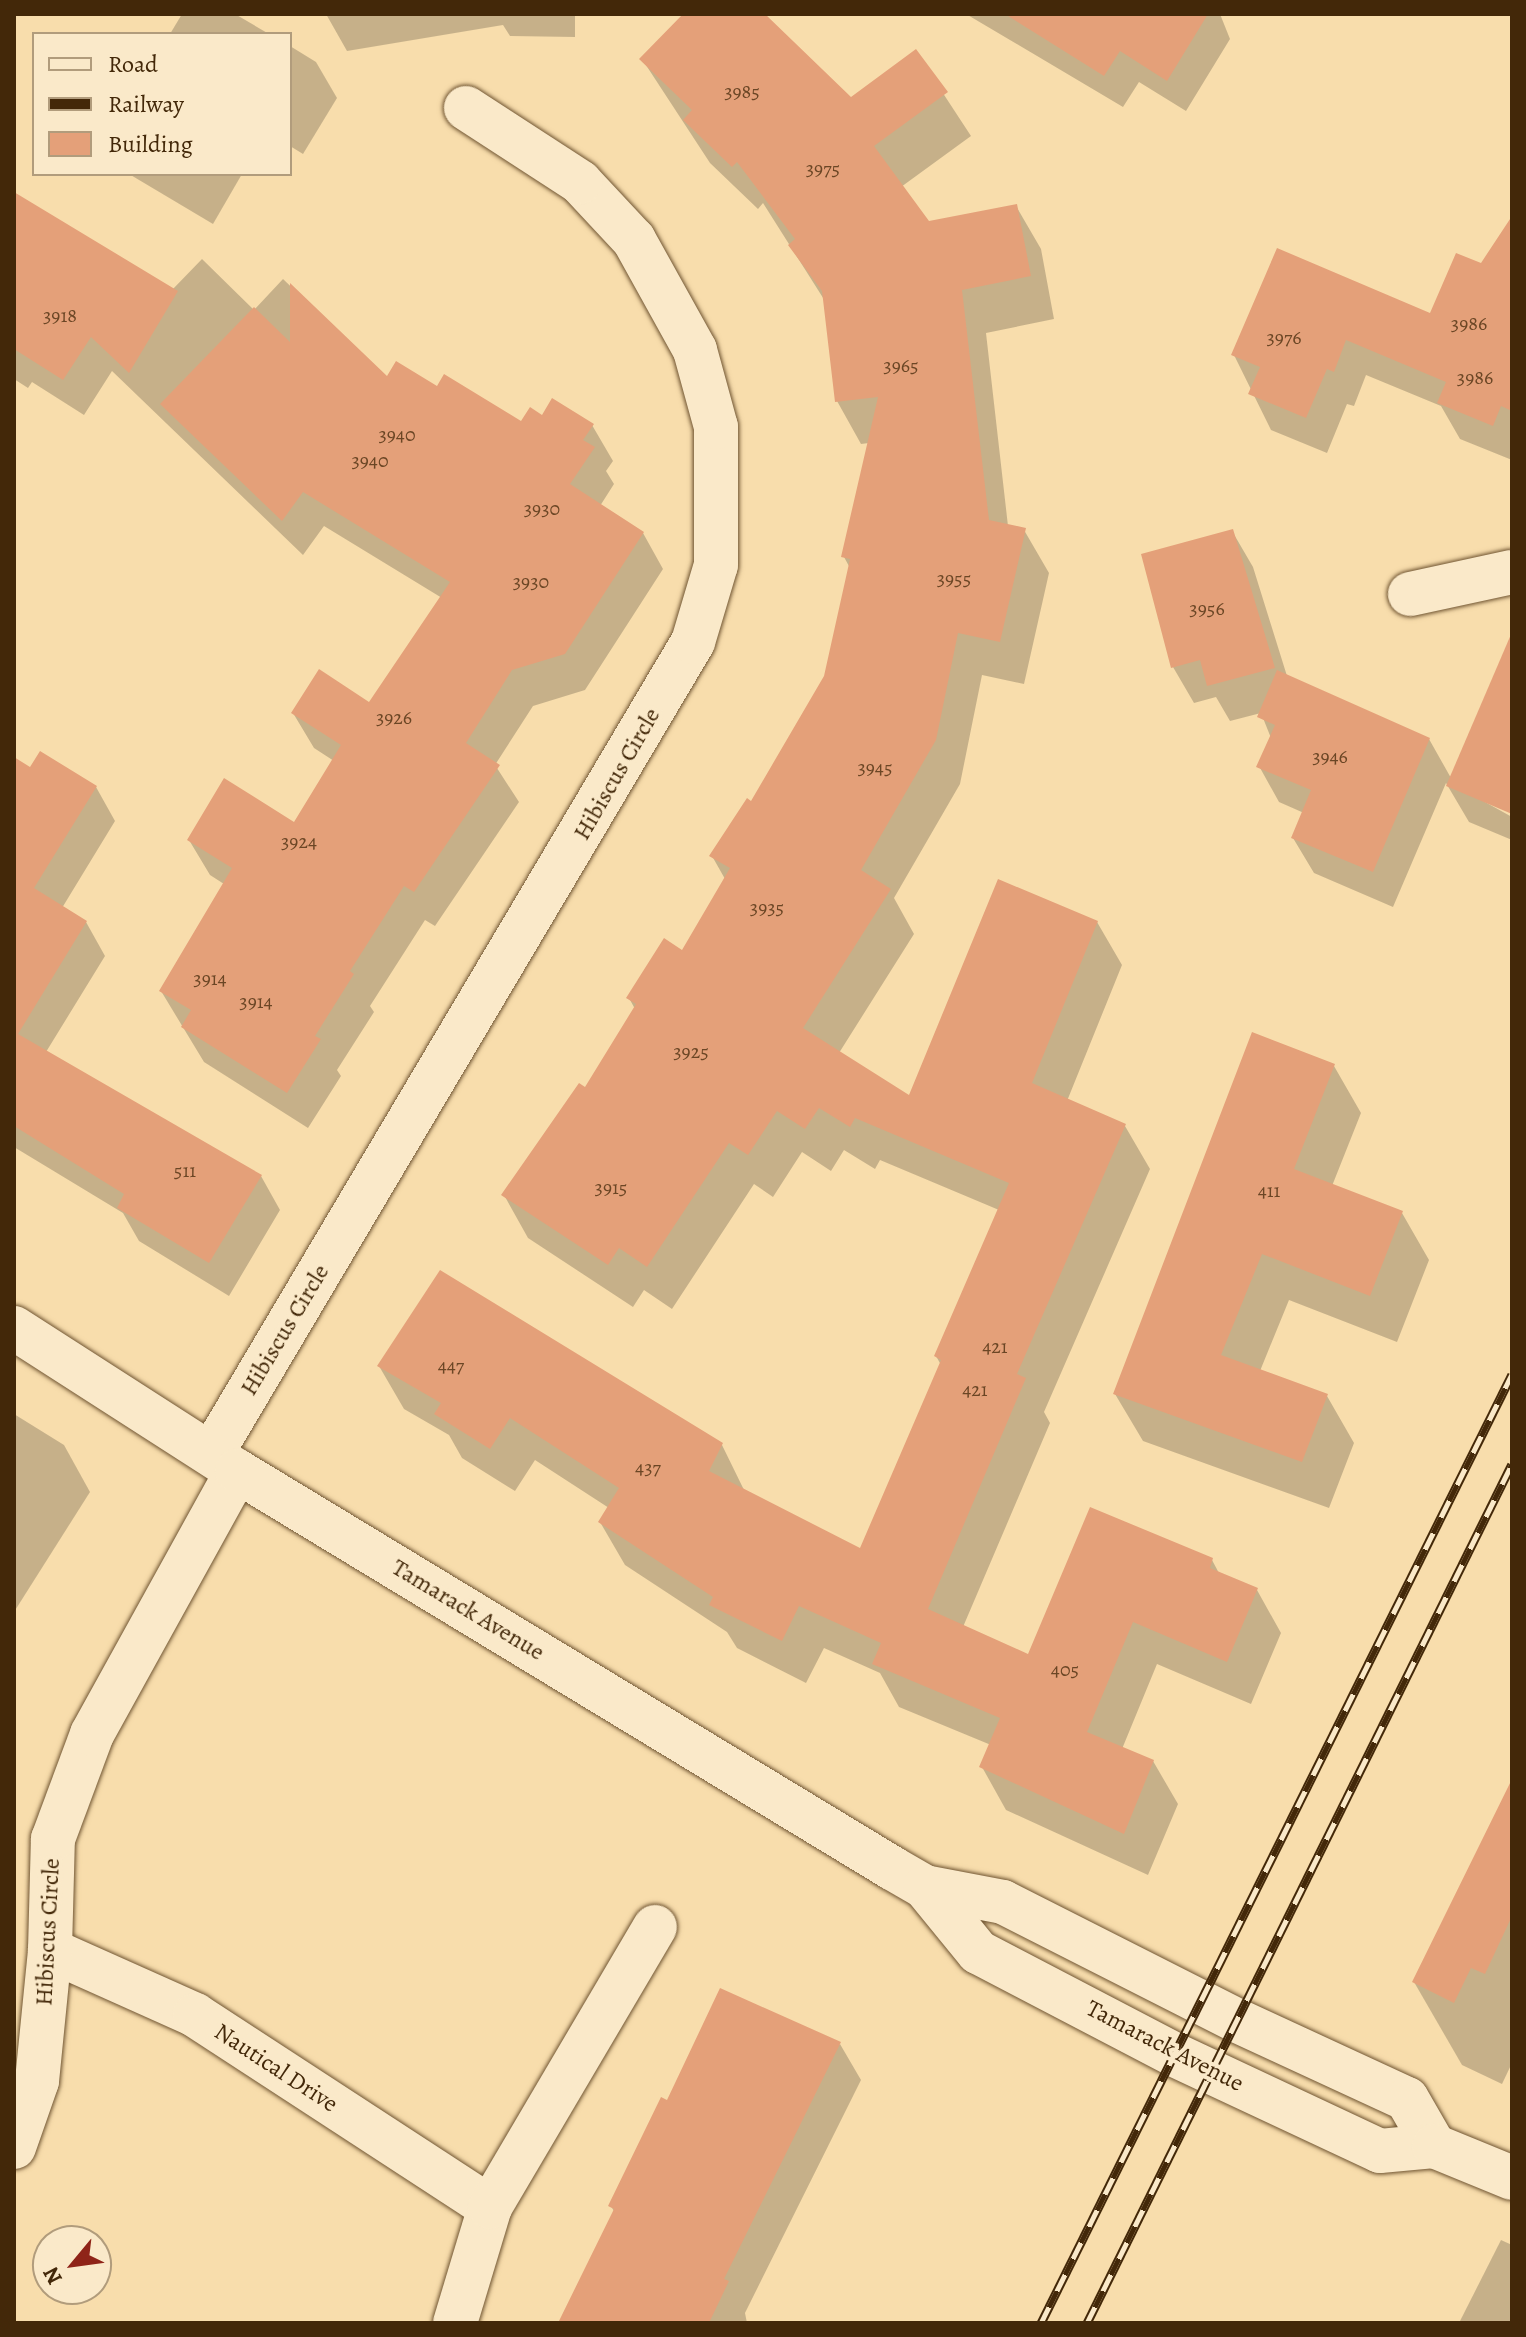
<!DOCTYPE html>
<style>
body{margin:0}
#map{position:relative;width:1526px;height:2337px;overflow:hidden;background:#f8ddac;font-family:Alegreya,serif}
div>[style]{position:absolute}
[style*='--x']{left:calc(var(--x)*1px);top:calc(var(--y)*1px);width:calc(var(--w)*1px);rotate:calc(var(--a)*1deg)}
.shadow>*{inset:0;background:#0003}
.building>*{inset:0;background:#e4a079}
.roads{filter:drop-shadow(0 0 2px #705532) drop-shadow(0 0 2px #705532)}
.street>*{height:44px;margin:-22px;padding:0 22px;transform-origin:22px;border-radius:22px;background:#fae9c9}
.secondary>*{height:44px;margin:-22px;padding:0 22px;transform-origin:22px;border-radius:22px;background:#fae9c9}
.rail>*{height:9px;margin-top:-4.5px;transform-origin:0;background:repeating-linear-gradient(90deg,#fae9c9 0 18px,#432809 0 36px);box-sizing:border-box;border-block:2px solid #432809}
span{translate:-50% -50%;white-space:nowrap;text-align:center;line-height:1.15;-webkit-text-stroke:8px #fae9c9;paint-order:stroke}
.number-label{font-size:20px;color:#6b4625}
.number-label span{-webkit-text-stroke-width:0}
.street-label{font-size:24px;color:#432809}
.frame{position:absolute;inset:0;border:16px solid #432809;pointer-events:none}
.legend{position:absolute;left:32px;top:32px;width:260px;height:144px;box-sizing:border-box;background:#fae9c9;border:2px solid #b19c7c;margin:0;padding:10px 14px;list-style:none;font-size:24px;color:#432809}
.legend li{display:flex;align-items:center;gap:16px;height:40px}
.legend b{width:40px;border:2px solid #b19c7c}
.north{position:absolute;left:32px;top:2225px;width:80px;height:80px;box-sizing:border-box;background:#fae9c9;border:2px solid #b19c7c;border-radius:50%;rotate:241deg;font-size:22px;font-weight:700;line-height:32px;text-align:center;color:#432809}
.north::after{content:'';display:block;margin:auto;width:28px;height:36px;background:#8f2418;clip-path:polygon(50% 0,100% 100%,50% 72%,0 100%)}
</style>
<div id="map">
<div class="shadow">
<div style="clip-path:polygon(182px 14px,235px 14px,269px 34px,170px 34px)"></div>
<div style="clip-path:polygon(575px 14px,575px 37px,510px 36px,503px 25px,347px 51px,326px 14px)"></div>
<div style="clip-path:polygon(686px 14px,762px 14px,851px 100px,916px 52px,971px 136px,901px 187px,928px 224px,1016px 206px,1041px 249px,1054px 319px,986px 333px,1008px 526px,1024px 530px,1049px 573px,1024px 684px,982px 675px,960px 784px,894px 898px,914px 934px,839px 1053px,910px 1098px,1097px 922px,1122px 965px,1067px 1101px,1125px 1126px,1150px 1169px,1044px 1412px,1050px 1423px,963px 1627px,1029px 1657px,1212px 1560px,1220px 1575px,1257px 1590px,1281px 1633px,1251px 1704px,1157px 1664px,1122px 1749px,1153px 1761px,1178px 1804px,1148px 1875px,1006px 1810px,982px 1767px,991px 1745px,899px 1707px,880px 1673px,824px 1648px,806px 1683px,737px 1648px,727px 1632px,625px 1565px,600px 1522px,609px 1508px,535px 1460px,515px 1491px,462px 1458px,449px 1435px,404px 1409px,379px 1366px,722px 1445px,745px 1492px,861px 1551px,941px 1365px,936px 1356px,999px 1210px,880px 1160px,875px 1169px,844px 1150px,831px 1171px,802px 1152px,773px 1197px,754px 1184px,672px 1309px,644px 1290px,633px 1307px,528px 1238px,504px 1195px,585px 1090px,635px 1009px,629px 998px,682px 952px,725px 879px,712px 856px,752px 804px,826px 677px,850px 568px,844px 557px,869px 443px,861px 444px,837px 401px,825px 301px,763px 203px,758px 209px,710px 163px,642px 59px)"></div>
<div style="clip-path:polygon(966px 14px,1220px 14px,1230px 39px,1186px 111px,1139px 82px,1123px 107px)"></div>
<div style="clip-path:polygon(290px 46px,316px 62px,337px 98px,303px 154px,290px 146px)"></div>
<div style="clip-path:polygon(129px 174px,242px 174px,213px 224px)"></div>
<div style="clip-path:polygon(14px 194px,172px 290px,202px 259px,254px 310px,283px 279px,387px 379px,437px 389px,521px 424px,543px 417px,592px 425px,613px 461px,606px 471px,614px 484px,600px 506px,643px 533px,663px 569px,585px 690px,533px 706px,495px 765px,519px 802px,435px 926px,425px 920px,370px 1006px,374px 1012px,337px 1070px,341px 1076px,308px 1128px,204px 1062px,161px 991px,224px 884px,210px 875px,189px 840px,295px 825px,334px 761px,314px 748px,293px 713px,369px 705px,442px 598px,324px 526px,303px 555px,112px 371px,84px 415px,32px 382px,28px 388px,14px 379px)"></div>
<div style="clip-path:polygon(1512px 218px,1512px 460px,1460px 439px,1441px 406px,1366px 375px,1354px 406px,1347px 404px,1327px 453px,1271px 430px,1234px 355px,1431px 316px,1482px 265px)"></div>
<div style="clip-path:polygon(1232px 531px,1253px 567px,1287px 676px,1429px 739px,1451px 778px,1512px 711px,1512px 812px,1476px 797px,1512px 817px,1512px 840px,1469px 822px,1446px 783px,1393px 907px,1314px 873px,1293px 838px,1304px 813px,1279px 802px,1259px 766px,1271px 738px,1261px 713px,1230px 721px,1216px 697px,1194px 703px,1173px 667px)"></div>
<div style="clip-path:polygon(14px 760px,31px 770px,96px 787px,115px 821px,62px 908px,86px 922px,105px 956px,46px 1052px,261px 1176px,280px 1210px,229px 1296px,139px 1241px,123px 1213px,14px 1147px)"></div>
<div style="clip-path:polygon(1334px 1066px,1361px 1113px,1332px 1186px,1402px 1213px,1429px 1260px,1397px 1342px,1289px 1300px,1260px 1371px,1327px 1396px,1354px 1443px,1329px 1508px,1143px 1441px,1115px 1394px)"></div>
<div style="clip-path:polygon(14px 1414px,64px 1445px,90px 1492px,14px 1612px)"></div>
<div style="clip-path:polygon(1512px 1781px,1512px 2063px,1502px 2084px,1462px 2065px,1414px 1982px)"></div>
<div style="clip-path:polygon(840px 2044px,861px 2080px,745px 2313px,747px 2323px,561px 2323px,615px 2213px,611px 2206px)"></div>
<div style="clip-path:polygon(1501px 2240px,1512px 2245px,1512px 2323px,1459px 2323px)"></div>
</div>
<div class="building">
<div style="clip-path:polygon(683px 14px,765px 14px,851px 97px,916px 49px,948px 92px,874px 146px,929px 221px,1017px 204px,1031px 276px,962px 290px,989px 520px,1026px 528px,1000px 642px,958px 633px,936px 740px,861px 870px,891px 889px,803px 1028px,909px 1095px,998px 879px,1098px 921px,1032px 1083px,1126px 1124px,1017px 1374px,1026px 1378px,928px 1609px,1028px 1654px,1090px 1507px,1213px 1558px,1210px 1568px,1258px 1588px,1227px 1662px,1133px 1622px,1087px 1732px,1154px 1760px,1124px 1834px,979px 1767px,1000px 1718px,872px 1664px,881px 1643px,799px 1606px,782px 1641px,709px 1605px,713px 1597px,598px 1522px,619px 1488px,510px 1418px,490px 1449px,434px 1414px,441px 1403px,377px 1366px,440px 1270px,723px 1443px,709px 1471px,860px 1548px,941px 1360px,934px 1356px,1009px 1183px,855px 1118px,850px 1127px,819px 1108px,805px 1129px,777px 1111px,748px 1155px,729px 1143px,647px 1267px,619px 1248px,608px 1265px,501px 1195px,579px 1083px,585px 1087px,636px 1004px,626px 998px,664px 938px,682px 950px,730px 868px,709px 856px,747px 798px,751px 801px,824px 676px,850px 559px,841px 557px,878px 397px,835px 402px,822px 291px,788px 245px,795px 239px,737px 162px,732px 167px,683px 120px,692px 110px,639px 59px)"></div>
<div style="clip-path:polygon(1005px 14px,1208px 14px,1167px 81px,1120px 51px,1104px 76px)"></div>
<div style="clip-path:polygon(14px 192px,178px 291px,129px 373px,91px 337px,63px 380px,14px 349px)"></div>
<div style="clip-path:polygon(1512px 216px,1512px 411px,1501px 406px,1493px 426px,1437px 403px,1446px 382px,1346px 340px,1334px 372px,1327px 369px,1306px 418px,1248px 394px,1260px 367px,1231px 355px,1277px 248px,1430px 313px,1456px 253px,1481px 263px)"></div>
<div style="clip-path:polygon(290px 283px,387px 376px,396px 361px,437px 386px,444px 374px,521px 421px,530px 407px,542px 415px,552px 398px,594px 424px,583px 440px,595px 447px,570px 484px,644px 532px,565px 654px,512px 670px,466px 743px,500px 765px,414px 892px,404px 886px,350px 971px,354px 974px,315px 1036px,321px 1039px,287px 1093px,181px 1027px,191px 1010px,159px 991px,232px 868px,187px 840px,224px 778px,294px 822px,341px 745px,291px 713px,319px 669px,369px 702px,450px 582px,303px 492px,282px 521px,160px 404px,254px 307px,290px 342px)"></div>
<div style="clip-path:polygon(1233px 529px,1275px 668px,1207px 686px,1200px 660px,1171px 668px,1141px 554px)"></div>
<div style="clip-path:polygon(1512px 632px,1512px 814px,1446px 786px)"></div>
<div style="clip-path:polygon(1277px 670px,1430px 738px,1373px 872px,1291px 838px,1311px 790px,1256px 767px,1275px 725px,1257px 717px)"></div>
<div style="clip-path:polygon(40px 751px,97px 786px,34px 888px,87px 921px,18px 1034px,262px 1175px,209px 1263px,117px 1208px,124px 1194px,14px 1126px,14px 757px,30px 767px)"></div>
<div style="clip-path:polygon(1252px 1032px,1335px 1064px,1294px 1169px,1403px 1211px,1370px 1296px,1262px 1254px,1221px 1355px,1328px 1394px,1302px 1462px,1113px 1394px)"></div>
<div style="clip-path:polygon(1512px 1779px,1512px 1916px,1485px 1974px,1471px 1968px,1454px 2003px,1412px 1982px)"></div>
<div style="clip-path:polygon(720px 1988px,841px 2042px,724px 2279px,729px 2281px,709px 2323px,558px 2323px,614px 2209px,608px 2206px,661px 2097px,667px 2100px)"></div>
</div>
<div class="roads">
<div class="street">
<div style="--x:1410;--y:594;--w:104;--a:-12.2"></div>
<div style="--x:212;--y:1453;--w:943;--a:-59.33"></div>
<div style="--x:693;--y:642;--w:80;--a:-73.4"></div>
<div style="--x:716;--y:565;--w:138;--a:-90"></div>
<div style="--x:716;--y:427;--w:80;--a:-105.3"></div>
<div style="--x:695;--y:350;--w:126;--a:-119"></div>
<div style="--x:634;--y:240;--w:79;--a:-133"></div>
<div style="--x:580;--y:182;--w:136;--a:-147"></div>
<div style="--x:50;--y:1950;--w:159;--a:24.1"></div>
<div style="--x:195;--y:2015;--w:352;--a:33.1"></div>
<div style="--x:14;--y:2147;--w:70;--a:-70.8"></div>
<div style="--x:37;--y:2081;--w:132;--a:-84.3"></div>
<div style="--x:50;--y:1950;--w:111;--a:-88.5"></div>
<div style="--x:53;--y:1839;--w:112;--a:-69.6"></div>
<div style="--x:92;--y:1734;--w:300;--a:-61.1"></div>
<div style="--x:455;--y:2323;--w:121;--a:-73.2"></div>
<div style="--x:490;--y:2207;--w:325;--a:-59.5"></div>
</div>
<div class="secondary">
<div style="--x:14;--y:1328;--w:265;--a:32.7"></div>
<div style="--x:237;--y:1471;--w:766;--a:31.22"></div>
<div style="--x:892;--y:1868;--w:38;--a:30"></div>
<div style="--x:925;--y:1887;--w:79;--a:10.9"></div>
<div style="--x:1003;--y:1902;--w:263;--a:26.9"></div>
<div style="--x:1238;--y:2021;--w:186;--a:24.8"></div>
<div style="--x:1407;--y:2099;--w:54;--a:60.1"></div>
<div style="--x:925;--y:1887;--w:84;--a:50.8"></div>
<div style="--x:978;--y:1952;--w:222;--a:27.6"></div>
<div style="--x:1175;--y:2055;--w:226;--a:25.1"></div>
<div style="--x:1380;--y:2151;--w:54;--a:-5.3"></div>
<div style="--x:1434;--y:2146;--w:84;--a:22.3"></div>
</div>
</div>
<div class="rail">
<div style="--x:1041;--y:2323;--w:1059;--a:-63.6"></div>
<div style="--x:1087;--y:2323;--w:958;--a:-63.68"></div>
</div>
<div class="number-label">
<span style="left:742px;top:91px">3985</span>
<span style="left:823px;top:168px">3975</span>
<span style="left:60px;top:315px">3918</span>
<span style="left:1469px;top:323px">3986</span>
<span style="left:1284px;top:337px">3976</span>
<span style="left:901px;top:365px">3965</span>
<span style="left:1475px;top:377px">3986</span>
<span style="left:397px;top:434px">3940</span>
<span style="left:370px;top:460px">3940</span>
<span style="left:542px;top:508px">3930</span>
<span style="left:954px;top:578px">3955</span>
<span style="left:531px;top:581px">3930</span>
<span style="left:1207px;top:608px">3956</span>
<span style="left:394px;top:717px">3926</span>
<span style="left:1330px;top:756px">3946</span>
<span style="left:875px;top:767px">3945</span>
<span style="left:299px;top:841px">3924</span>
<span style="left:767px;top:907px">3935</span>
<span style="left:210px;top:978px">3914</span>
<span style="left:256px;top:1001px">3914</span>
<span style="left:691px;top:1051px">3925</span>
<span style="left:185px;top:1170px">511</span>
<span style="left:611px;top:1187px">3915</span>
<span style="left:1269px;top:1190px">411</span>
<span style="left:995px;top:1346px">421</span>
<span style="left:451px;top:1365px">447</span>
<span style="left:975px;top:1389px">421</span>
<span style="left:648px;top:1467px">437</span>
<span style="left:1065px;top:1669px">405</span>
</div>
<div class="street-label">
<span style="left:617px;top:774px;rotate:-60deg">Hibiscus Circle</span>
<span style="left:285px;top:1330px;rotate:-59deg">Hibiscus Circle</span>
<span style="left:468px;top:1610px;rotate:31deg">Tamarack Avenue</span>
<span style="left:48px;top:1932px;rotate:-87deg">Hibiscus Circle</span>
<span style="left:1165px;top:2046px;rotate:27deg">Tamarack Avenue</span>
<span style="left:276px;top:2068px;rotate:33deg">Nautical Drive</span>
</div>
<div class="frame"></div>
<ul class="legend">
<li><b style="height:10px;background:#fae9c9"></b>Road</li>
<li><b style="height:10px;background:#432809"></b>Railway</li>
<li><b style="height:22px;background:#e4a079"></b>Building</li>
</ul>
<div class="north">N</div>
</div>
